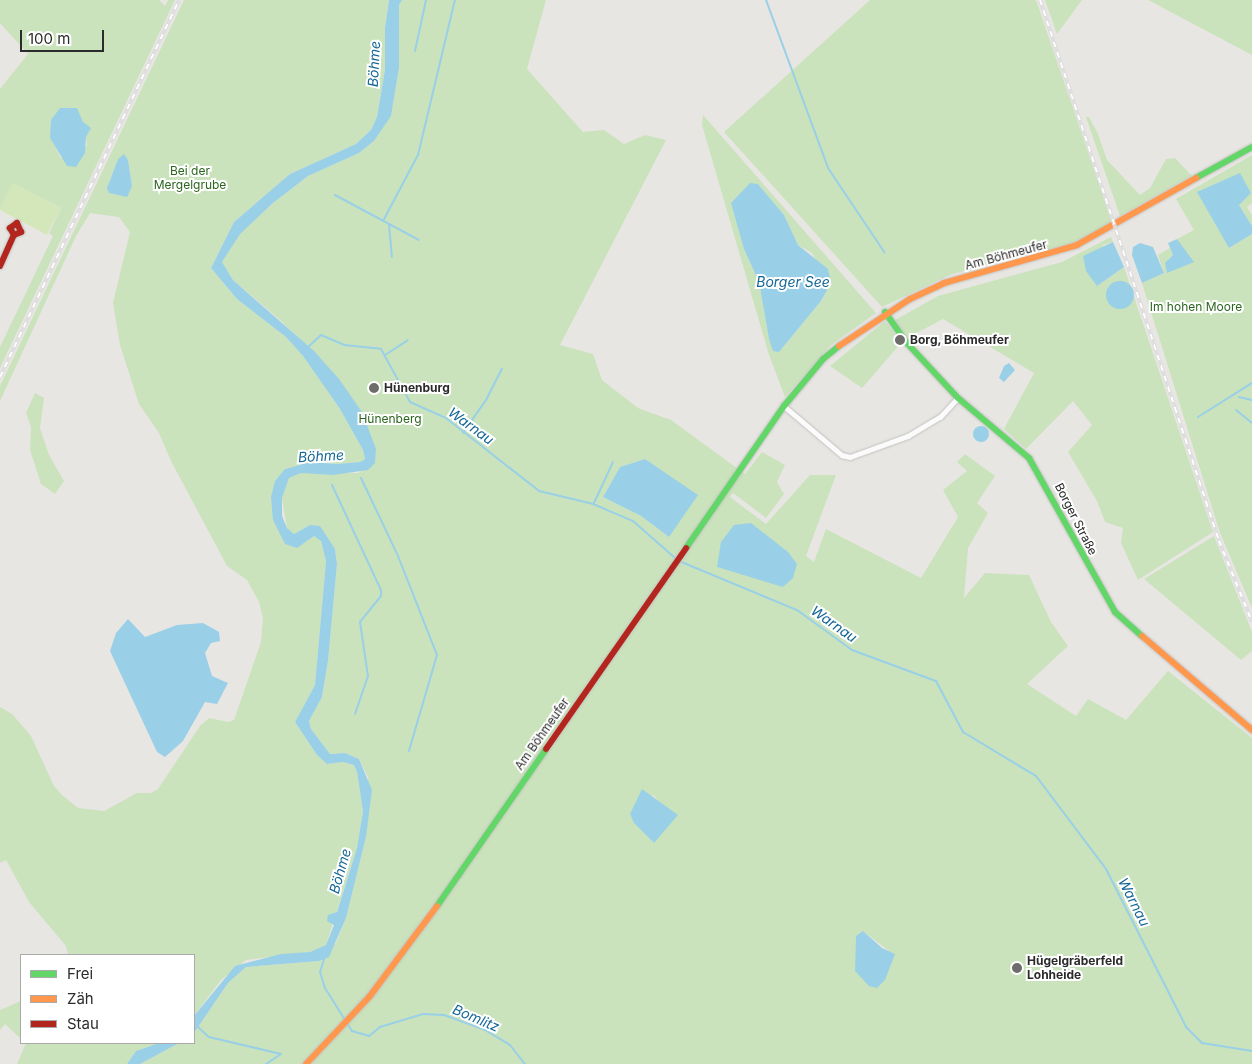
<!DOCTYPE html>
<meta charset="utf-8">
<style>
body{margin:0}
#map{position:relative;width:1252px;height:1064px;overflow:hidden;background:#e8e6e2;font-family:Inter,sans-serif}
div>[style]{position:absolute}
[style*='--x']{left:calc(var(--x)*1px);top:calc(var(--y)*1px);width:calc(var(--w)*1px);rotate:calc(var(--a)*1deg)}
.green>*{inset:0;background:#cae3bc}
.pitch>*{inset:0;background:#d4e7ba;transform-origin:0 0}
.water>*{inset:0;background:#99d0e7}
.round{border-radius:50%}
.stream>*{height:2px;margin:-1px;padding:0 1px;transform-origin:1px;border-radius:1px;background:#99d0e7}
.roads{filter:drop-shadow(0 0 1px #c2c2c2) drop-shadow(0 0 1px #c2c2c2)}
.street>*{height:4.5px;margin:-2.25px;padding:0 2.25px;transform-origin:2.25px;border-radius:2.25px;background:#fcfbfb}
.fast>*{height:6px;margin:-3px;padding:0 3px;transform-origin:3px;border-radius:3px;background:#63d668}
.slow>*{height:6px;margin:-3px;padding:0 3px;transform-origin:3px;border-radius:3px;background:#ff974d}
.jam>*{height:6px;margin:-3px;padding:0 3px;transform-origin:3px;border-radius:3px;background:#b3261e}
.rail>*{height:4px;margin-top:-2px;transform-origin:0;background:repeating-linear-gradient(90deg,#fff 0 5.5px,#dededf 0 11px);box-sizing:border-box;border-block:1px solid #dededf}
.dots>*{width:14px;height:14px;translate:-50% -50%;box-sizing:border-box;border:2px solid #fff;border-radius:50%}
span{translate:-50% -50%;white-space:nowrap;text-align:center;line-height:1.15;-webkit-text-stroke:4px #fff;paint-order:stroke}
.park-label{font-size:12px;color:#2b651e}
.street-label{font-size:12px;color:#2b2b2b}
.poi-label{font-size:12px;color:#2b2b2b;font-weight:700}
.left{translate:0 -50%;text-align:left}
.water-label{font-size:14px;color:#146696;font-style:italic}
.legend{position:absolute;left:20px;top:954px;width:175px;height:90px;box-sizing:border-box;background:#fff;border:1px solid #aaa;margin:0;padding:6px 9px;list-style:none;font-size:15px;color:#2b2b2b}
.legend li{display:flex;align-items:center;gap:10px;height:25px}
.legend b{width:25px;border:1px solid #aaa}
.scale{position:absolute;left:20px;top:30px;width:84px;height:22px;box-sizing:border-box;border:2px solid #2b2b2b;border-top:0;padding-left:6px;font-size:15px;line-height:18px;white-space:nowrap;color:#2b2b2b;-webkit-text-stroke:4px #fff;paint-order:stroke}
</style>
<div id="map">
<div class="green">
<div style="clip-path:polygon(evenodd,0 0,159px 0,165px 6px,168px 0,175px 0,0 368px,0 347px,53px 236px,49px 233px,61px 208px,14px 184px,0 210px,0 89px,28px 54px,0 23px,0 0,50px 137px,86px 137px,87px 146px,61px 158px,50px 137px)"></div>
<div style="clip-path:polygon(evenodd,184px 0,389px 0,385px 28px,385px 69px,377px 117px,371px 130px,356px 144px,290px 174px,234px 222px,211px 268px,237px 299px,286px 337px,303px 356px,340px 409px,363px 450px,365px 459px,360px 462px,337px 464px,310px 462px,285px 469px,273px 520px,303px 544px,313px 536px,316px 537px,321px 540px,326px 561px,315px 685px,295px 722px,317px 755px,327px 764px,343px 762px,354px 765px,357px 772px,363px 811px,357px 848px,326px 945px,310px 952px,246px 960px,221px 980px,194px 1016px,194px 955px,68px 955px,66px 946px,29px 902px,6px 860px,0 863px,0 707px,12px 714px,31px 736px,54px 786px,62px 795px,78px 808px,104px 811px,137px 793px,151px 793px,158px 789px,200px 726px,209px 718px,228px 722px,234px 720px,261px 642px,263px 618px,259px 602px,247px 580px,227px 566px,171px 461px,159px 433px,139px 404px,120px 345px,113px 303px,130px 232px,119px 217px,90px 213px,76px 236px,0 401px,0 386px,184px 0,118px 159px,128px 160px,132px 186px,123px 196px,109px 193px,109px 182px,118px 159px)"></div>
<div style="clip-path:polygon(evenodd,402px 0,546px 0,527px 69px,583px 132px,604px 130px,624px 144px,645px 135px,666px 140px,560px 345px,593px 354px,602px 380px,638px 408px,671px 420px,745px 474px,762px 452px,785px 465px,777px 482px,784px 494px,766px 518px,733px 493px,730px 497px,766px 524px,810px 475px,836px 475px,806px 556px,814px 562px,826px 529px,921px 578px,958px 517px,943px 490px,967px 471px,957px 462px,965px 454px,995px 476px,977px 503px,988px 513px,968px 548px,964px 598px,985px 573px,1029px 575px,1051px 622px,1068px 646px,1027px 684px,1076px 716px,1088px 699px,1126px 720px,1168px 671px,1252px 738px,1252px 1064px,140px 1064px,179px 1043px,194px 1043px,194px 1033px,228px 983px,246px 967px,319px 961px,336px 943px,346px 918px,366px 837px,368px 777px,359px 759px,345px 753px,330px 754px,311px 729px,309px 721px,322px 697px,328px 661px,337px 564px,335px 549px,310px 525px,294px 534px,287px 528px,282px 498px,289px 478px,301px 473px,358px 473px,375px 463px,325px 365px,280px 320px,233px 280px,222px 262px,239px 234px,273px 203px,308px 176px,359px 153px,374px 141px,391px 115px,399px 68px,399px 5px,402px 0,645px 459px,669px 537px,641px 516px,603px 497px,620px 467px,645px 459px,402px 0,653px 795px,663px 806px,670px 809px,653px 842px,630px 814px,653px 795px,402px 0,863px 931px,889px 951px,855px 971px,863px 931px)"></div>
<div style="clip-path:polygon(870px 0,1036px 0,1112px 222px,1074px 243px,952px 274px,882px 307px,724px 132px)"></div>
<div style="clip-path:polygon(1045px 0,1082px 0,1057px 34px)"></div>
<div style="clip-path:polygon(1148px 0,1252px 0,1252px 55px)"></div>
<div style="clip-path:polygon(evenodd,703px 115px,876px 313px,831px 345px,785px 397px,769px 355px,702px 125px,703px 115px,758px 184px,784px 215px,798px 245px,812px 253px,831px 283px,821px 301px,779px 352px,769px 338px,759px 282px,744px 249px,758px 184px)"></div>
<div style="clip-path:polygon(1086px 117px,1089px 117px,1098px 134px,1107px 160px,1140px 195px,1150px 188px,1166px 159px,1175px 158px,1192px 176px,1120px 216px)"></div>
<div style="clip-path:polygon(1252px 155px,1252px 203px,1247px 207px,1252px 215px,1252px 226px,1239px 205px,1240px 173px,1229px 248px,1252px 234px,1252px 608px,1220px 533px,1142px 283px,1164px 273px,1158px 255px,1170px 248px,1173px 255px,1167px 260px,1183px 250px,1177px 239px,1194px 230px,1176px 199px)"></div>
<div style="clip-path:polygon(1111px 237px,1113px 242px,1103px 245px,1097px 286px,1124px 267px,1213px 532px,1138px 580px,1121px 543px,1123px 528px,1105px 522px,1097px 501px,1068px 452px,1092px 425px,1073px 401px,1026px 449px,1004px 429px,1034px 373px,943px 319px,907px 338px,895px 320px,938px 296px,1062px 262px)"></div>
<div style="clip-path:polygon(885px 321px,902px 342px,862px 388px,830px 366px)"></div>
<div style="clip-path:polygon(35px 393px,44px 398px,40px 428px,49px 455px,64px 481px,55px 494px,41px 484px,30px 450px,31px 427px,26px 413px)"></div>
<div style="clip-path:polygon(1214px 536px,1252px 632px,1252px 651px,1241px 660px,1144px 579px)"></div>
<div style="clip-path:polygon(21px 1001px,21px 1039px,5px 1024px,0 1030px,0 1010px)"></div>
<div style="clip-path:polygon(26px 1043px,159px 1043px,136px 1051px,127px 1064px,17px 1064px)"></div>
</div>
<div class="pitch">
<div style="left:13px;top:183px;width:54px;height:30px;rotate:28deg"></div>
</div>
<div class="water">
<div style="clip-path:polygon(389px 0,402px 0,399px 5px,399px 68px,391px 116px,374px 141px,359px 153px,308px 176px,273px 203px,240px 234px,222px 262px,233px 280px,314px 351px,339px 379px,362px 412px,376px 449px,375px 463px,368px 470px,333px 475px,301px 473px,289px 478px,282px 498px,282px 516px,287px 528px,294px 534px,310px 525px,320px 526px,335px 549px,337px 564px,328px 661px,322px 697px,309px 721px,311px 729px,330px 754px,345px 753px,359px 759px,372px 790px,366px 837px,346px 918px,329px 957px,319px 961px,246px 967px,228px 983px,194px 1033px,194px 1016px,235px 966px,281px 954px,310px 952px,326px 945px,334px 925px,327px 921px,328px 915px,337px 912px,357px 848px,363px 811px,357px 772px,354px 765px,343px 762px,327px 764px,317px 755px,295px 722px,315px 685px,326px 561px,321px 541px,314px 536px,297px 548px,285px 544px,273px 520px,271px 497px,275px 481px,285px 469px,310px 462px,337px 464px,360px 462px,365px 459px,363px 450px,340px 409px,303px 356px,286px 337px,237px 299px,211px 268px,234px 222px,290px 174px,356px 144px,371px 130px,377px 117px,385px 69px,385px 28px)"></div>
<div style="clip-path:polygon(60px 108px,77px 108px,83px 122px,91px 128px,86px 137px,85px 153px,76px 167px,67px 166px,50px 138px,51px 120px)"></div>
<div style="clip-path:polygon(124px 154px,128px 160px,132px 186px,127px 197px,109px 193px,107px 188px,118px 159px)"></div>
<div style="clip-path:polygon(1240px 173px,1251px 193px,1239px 205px,1252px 226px,1252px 234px,1229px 248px,1197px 192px)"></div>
<div style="clip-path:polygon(750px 183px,758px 184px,784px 215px,798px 245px,828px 269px,831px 283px,821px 301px,779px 352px,773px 351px,769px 339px,759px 282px,744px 249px,731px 203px)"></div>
<div style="clip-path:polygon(1177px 239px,1194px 262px,1167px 273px,1165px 263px,1173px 255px,1168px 243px)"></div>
<div style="clip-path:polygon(1113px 242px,1124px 267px,1097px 286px,1086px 271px,1083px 256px)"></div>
<div style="clip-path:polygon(1140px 243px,1153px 247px,1164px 273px,1142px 283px,1132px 255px,1133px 247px)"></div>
<div class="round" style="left:1106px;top:281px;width:28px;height:28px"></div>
<div style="clip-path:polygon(1009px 363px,1015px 370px,1004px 382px,999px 378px,1004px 366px)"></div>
<div class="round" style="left:973px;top:426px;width:16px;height:16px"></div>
<div style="clip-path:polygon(645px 459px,698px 495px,669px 537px,641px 516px,603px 497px,620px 467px)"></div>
<div style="clip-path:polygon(751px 523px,788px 552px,797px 564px,793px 578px,783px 587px,717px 567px,721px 542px,734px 525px)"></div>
<div style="clip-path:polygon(128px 619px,145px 637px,177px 625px,203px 623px,219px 632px,220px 641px,211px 643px,205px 653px,212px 676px,228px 683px,217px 704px,205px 702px,183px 741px,165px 757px,157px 752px,110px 651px,116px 633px)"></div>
<div style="clip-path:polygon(642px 789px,678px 815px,654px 843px,634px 823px,630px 814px)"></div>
<div style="clip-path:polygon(863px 931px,882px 948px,895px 954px,885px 980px,877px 988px,869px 986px,855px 971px,856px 936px)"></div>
<div style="clip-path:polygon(159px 1043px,179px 1043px,140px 1064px,127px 1064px,136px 1051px)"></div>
</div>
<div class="stream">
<div style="--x:766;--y:0;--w:179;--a:69.7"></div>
<div style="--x:828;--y:168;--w:102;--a:56.2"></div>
<div style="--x:415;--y:51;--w:52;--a:-77.8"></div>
<div style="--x:335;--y:195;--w:95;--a:28.2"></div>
<div style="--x:383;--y:221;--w:75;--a:-62.1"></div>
<div style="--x:418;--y:155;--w:159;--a:-76.6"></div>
<div style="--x:389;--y:224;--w:33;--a:85"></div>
<div style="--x:307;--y:348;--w:19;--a:-43"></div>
<div style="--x:321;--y:335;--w:25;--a:23"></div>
<div style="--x:344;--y:345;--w:37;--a:6"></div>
<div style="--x:381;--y:349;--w:60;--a:61.3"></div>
<div style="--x:410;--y:402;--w:39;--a:24"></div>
<div style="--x:446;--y:418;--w:118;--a:38.1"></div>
<div style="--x:539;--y:491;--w:56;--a:13.5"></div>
<div style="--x:593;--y:504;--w:43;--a:23"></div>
<div style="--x:633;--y:521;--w:56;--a:41.4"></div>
<div style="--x:385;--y:355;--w:27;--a:-33"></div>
<div style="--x:1239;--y:397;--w:13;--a:13"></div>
<div style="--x:1236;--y:410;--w:21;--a:39"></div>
<div style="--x:1198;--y:417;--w:64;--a:-32.2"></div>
<div style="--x:463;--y:433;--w:40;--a:-55.1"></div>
<div style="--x:486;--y:400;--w:35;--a:-63"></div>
<div style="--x:361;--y:478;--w:86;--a:64.6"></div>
<div style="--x:398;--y:556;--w:106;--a:68.5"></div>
<div style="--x:437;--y:655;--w:100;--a:106.3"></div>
<div style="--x:332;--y:485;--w:116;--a:65"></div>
<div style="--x:381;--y:590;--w:6;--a:90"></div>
<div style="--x:381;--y:596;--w:33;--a:129"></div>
<div style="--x:360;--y:622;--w:55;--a:81.6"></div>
<div style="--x:368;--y:676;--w:40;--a:108.9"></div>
<div style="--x:594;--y:503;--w:45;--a:-65.1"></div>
<div style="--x:679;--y:561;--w:128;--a:22.6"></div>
<div style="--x:797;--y:610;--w:68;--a:36"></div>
<div style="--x:852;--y:650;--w:90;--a:20.3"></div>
<div style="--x:936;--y:681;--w:58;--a:62.1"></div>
<div style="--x:963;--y:732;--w:85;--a:31.1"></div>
<div style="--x:1036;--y:776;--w:116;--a:53"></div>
<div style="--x:1106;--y:869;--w:177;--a:63.1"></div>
<div style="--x:1186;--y:1027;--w:23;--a:45"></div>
<div style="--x:1202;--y:1043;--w:51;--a:9.1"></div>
<div style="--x:325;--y:956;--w:17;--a:107"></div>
<div style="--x:320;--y:972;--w:17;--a:73"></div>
<div style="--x:325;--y:988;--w:51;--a:57.9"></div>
<div style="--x:352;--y:1031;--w:18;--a:16"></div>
<div style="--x:369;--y:1036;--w:14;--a:-39"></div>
<div style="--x:380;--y:1027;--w:45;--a:-16.8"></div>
<div style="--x:423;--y:1014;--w:21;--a:3"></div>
<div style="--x:444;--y:1015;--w:44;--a:20.1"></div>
<div style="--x:485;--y:1030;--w:29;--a:31"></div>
<div style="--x:510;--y:1045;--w:24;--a:52"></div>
<div style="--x:197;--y:1026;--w:16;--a:43"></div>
<div style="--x:209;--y:1037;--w:74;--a:13.3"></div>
<div style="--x:281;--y:1054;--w:18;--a:146"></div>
</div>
<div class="roads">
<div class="street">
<div style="--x:784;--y:406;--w:76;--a:40.2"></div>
<div style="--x:842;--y:455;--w:8;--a:14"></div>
<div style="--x:850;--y:457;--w:62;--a:-19.9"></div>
<div style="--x:908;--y:436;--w:37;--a:-31"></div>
<div style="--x:940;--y:417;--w:26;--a:-47"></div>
</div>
<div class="fast">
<div style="--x:1196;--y:178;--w:64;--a:-29"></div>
<div style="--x:885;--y:312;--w:37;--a:55"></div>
<div style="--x:906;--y:342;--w:76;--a:47.1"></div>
<div style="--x:958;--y:398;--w:93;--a:40.2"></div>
<div style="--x:1029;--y:458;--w:176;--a:60.8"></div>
<div style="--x:1115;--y:612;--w:36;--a:42"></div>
<div style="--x:686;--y:548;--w:173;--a:-55.4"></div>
<div style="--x:784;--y:406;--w:61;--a:-50.3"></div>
<div style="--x:823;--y:359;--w:21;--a:-39"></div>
<div style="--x:437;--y:906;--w:191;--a:-55.2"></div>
</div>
<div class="slow">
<div style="--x:839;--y:346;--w:85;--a:-33.5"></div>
<div style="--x:910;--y:299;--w:38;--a:-25"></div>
<div style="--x:944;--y:283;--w:138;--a:-15.9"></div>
<div style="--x:1077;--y:245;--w:137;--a:-29.4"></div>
<div style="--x:1142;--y:636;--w:145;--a:40.5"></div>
<div style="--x:306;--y:1064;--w:93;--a:-46.7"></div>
<div style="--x:370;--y:996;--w:112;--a:-53.3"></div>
</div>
<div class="jam">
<div style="--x:0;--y:266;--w:34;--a:-66"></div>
<div style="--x:14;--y:235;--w:8;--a:-23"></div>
<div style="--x:21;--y:232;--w:10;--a:-114"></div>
<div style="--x:17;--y:223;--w:9;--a:144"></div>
<div style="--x:10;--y:228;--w:8;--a:60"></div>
<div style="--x:546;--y:749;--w:245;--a:-55.1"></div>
</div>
</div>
<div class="rail">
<div style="--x:1040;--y:0;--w:570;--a:71.69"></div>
<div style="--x:1219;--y:541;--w:87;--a:67.8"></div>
<div style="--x:0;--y:377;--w:417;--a:-64.6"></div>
</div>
<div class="dots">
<div style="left:900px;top:340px;background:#6d6c6b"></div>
<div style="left:374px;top:388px;background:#6d6c6b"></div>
<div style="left:1017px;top:968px;background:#6d6c6b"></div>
</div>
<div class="park-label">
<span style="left:190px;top:178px">Bei der<br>Mergelgrube</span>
<span style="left:1196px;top:307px">Im hohen Moore</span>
<span style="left:390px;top:419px">Hünenberg</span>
</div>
<div class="street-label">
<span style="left:1006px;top:255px;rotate:-15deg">Am Böhmeufer</span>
<span style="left:1076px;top:519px;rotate:63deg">Borger Straße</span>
<span style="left:542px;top:734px;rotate:-55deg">Am Böhmeufer</span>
</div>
<div class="poi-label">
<span class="left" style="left:910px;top:340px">Borg, Böhmeufer</span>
<span class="left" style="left:384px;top:388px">Hünenburg</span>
<span class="left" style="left:1027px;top:968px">Hügelgräberfeld<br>Lohheide</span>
</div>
<div class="water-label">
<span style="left:374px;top:64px;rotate:-87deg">Böhme</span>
<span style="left:793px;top:282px">Borger See</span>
<span style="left:471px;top:426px;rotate:36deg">Warnau</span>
<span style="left:321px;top:456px;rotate:-3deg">Böhme</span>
<span style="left:834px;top:624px;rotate:35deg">Warnau</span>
<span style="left:340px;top:871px;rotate:-74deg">Böhme</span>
<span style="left:1134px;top:902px;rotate:63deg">Warnau</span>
<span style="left:476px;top:1018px;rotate:23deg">Bomlitz</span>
</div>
<ul class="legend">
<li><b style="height:6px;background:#63d668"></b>Frei</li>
<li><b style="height:6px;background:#ff974d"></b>Zäh</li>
<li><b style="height:6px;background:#b3261e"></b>Stau</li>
</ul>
<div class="scale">100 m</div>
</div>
